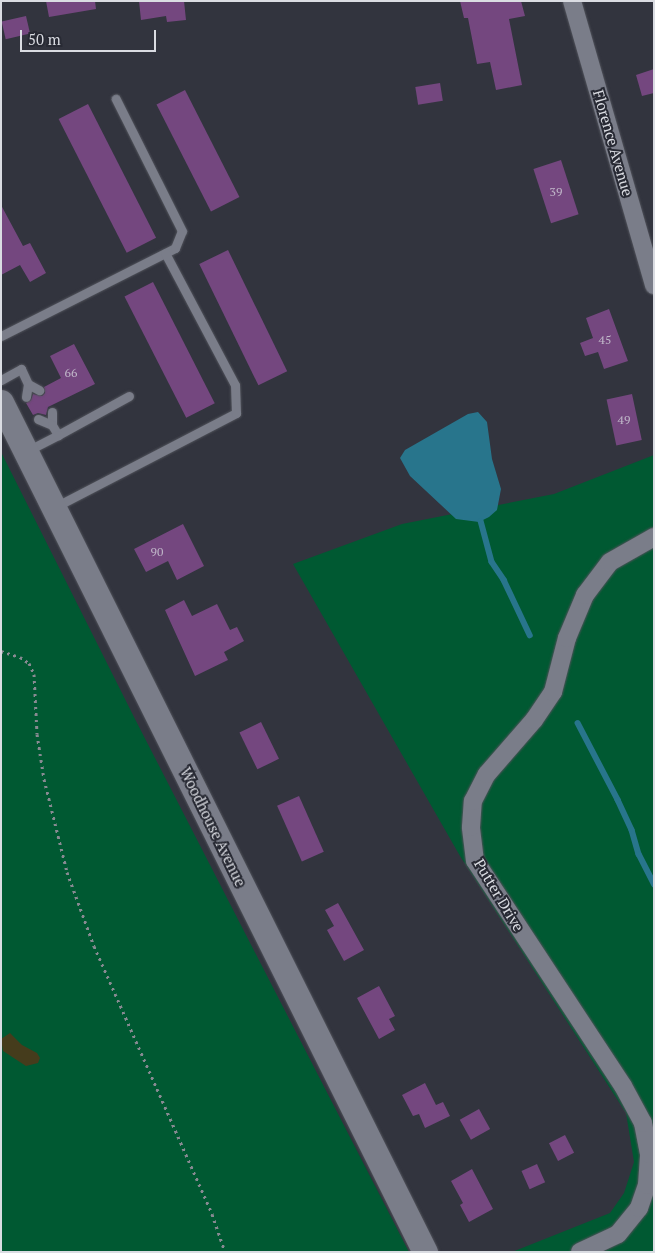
<!DOCTYPE html>
<style>
body{margin:0}
#map{position:relative;width:655px;height:1253px;overflow:hidden;background:#32343e;font-family:"PT Serif",serif}
div>[style]{position:absolute}
[style*='--x']{left:calc(var(--x)*1px);top:calc(var(--y)*1px);width:calc(var(--w)*1px);rotate:calc(var(--a)*1deg)}
.green>*{inset:0;background:#005932}
.sand>*{inset:0;background:#453c1c}
.water>*{inset:0;background:#28758c}
.stream>*{height:5.5px;margin:-2.75px;padding:0 2.75px;transform-origin:2.75px;border-radius:2.75px;background:#28758c}
.building>*{inset:0;background:#74477f;transform-origin:0 0}
.path>*{height:3px;margin-top:-1.5px;transform-origin:0;background:repeating-linear-gradient(90deg,#888a92 0 2.5px,transparent 0 6.5px)}
.roads{filter:drop-shadow(0 0 1px #50525a) drop-shadow(0 0 1px #50525a)}
.lane>*{height:9px;margin:-4.5px;padding:0 4.5px;transform-origin:4.5px;border-radius:4.5px;background:#7a7d89}
.street>*{height:18px;margin:-9px;padding:0 9px;transform-origin:9px;border-radius:9px;background:#7a7d89}
.secondary>*{height:25px;margin:-12.5px;padding:0 12.5px;transform-origin:12.5px;border-radius:12.5px;background:#7a7d89}
span{translate:-50% -50%;white-space:nowrap;text-align:center;line-height:1.15;-webkit-text-stroke:4px #282a34;paint-order:stroke}
.number-label{font-size:12px;color:#c0b7c9}
.number-label span{-webkit-text-stroke-width:0}
.street-label{font-size:15px;color:#dadce2}
.frame{position:absolute;inset:0;border:2px solid #dadce2;pointer-events:none}
.scale{position:absolute;left:20px;top:30px;width:136px;height:22px;box-sizing:border-box;border:2px solid #dadce2;border-top:0;padding-left:6px;font-size:15px;line-height:18px;white-space:nowrap;color:#dadce2;-webkit-text-stroke:4px #282a34;paint-order:stroke}
</style>
<div id="map">
<div class="green">
<div style="clip-path:polygon(1px 452px,136px 721px,409px 1252px,1px 1252px)"></div>
<div style="clip-path:polygon(654px 455px,654px 1252px,512px 1252px,610px 1213px,624px 1193px,634px 1162px,626px 1113px,460px 856px,293px 564px,402px 524px,554px 494px)"></div>
</div>
<div class="sand">
<div style="clip-path:polygon(10px 1033px,22px 1045px,37px 1053px,40px 1058px,38px 1063px,26px 1066px,3px 1051px,1px 1039px)"></div>
</div>
<div class="water">
<div style="clip-path:polygon(478px 412px,487px 422px,492px 459px,501px 489px,497px 510px,489px 517px,479px 522px,456px 519px,410px 476px,400px 458px,405px 450px,468px 414px)"></div>
</div>
<div class="stream">
<div style="--x:481;--y:521;--w:42;--a:75"></div>
<div style="--x:492;--y:562;--w:22;--a:56"></div>
<div style="--x:504;--y:580;--w:61;--a:64.7"></div>
<div style="--x:578;--y:723;--w:87;--a:62.5"></div>
<div style="--x:618;--y:800;--w:33;--a:65"></div>
<div style="--x:632;--y:830;--w:25;--a:74"></div>
<div style="--x:639;--y:854;--w:34;--a:63"></div>
</div>
<div class="building">
<div style="clip-path:polygon(46px 1px,95px 1px,96px 9px,49px 17px)"></div>
<div style="clip-path:polygon(139px 1px,184px 1px,186px 20px,167px 22px,166px 16px,141px 20px)"></div>
<div style="clip-path:polygon(460px 1px,521px 1px,525px 16px,509px 19px,522px 85px,496px 90px,490px 62px,477px 64px,468px 18px,464px 18px)"></div>
<div style="left:26px;top:16px;width:18px;height:25px;rotate:77deg"></div>
<div style="clip-path:polygon(654px 69px,654px 93px,642px 96px,636px 75px)"></div>
<div style="left:440px;top:83px;width:18px;height:25px;rotate:81deg"></div>
<div style="left:185px;top:90px;width:120px;height:32px;rotate:63deg"></div>
<div style="left:88px;top:104px;width:150px;height:33px;rotate:63deg"></div>
<div style="left:561px;top:160px;width:57px;height:29px;rotate:72deg"></div>
<div style="clip-path:polygon(1px 205px,23px 246px,30px 243px,46px 273px,30px 282px,20px 265px,1px 275px)"></div>
<div style="left:228px;top:250px;width:135px;height:32px;rotate:64deg"></div>
<div style="left:153px;top:282px;width:136px;height:32px;rotate:63deg"></div>
<div style="clip-path:polygon(609px 309px,628px 361px,604px 369px,598px 352px,585px 356px,580px 343px,593px 338px,586px 318px)"></div>
<div style="clip-path:polygon(74px 344px,95px 384px,48px 407px,46px 415px,38px 413px,33px 415px,26px 403px,31px 400px,33px 394px,42px 396px,45px 393px,44px 387px,61px 378px,50px 356px)"></div>
<div style="left:632px;top:394px;width:47px;height:26px;rotate:78deg"></div>
<div style="clip-path:polygon(183px 524px,204px 566px,177px 580px,168px 561px,146px 572px,134px 549px)"></div>
<div style="clip-path:polygon(184px 600px,192px 616px,217px 604px,230px 630px,237px 627px,244px 641px,224px 652px,228px 660px,195px 676px,165px 610px)"></div>
<div style="left:261px;top:722px;width:41px;height:24px;rotate:64deg"></div>
<div style="left:299px;top:796px;width:61px;height:24px;rotate:66deg"></div>
<div style="clip-path:polygon(338px 903px,364px 950px,344px 961px,327px 930px,334px 926px,325px 910px)"></div>
<div style="clip-path:polygon(379px 986px,395px 1016px,389px 1019px,395px 1030px,379px 1039px,357px 998px)"></div>
<div style="clip-path:polygon(425px 1083px,436px 1105px,443px 1102px,450px 1116px,425px 1128px,419px 1114px,413px 1116px,402px 1095px)"></div>
<div style="left:479px;top:1109px;width:23px;height:22px;rotate:61deg"></div>
<div style="left:565px;top:1135px;width:20px;height:18px;rotate:63deg"></div>
<div style="left:537px;top:1164px;width:20px;height:17px;rotate:66deg"></div>
<div style="clip-path:polygon(472px 1169px,493px 1209px,469px 1222px,460px 1205px,463px 1203px,451px 1181px)"></div>
</div>
<div class="path">
<div style="--x:1;--y:651;--w:20;--a:18"></div>
<div style="--x:20;--y:657;--w:11;--a:34"></div>
<div style="--x:29;--y:663;--w:12;--a:66"></div>
<div style="--x:34;--y:674;--w:60;--a:87.1"></div>
<div style="--x:37;--y:734;--w:46;--a:81.2"></div>
<div style="--x:44;--y:779;--w:96;--a:76.1"></div>
<div style="--x:67;--y:872;--w:79;--a:70"></div>
<div style="--x:94;--y:946;--w:293;--a:66.2"></div>
<div style="--x:212;--y:1214;--w:40;--a:71.1"></div>
</div>
<div class="roads">
<div class="lane">
<div style="--x:1;--y:336;--w:195;--a:-26.8"></div>
<div style="--x:175;--y:248;--w:18;--a:-68"></div>
<div style="--x:182;--y:231;--w:148;--a:-116.6"></div>
<div style="--x:1;--y:380;--w:23;--a:-29"></div>
<div style="--x:21;--y:369;--w:17;--a:65"></div>
<div style="--x:28;--y:384;--w:13;--a:99"></div>
<div style="--x:28;--y:384;--w:13;--a:29"></div>
<div style="--x:52;--y:412;--w:13;--a:90"></div>
<div style="--x:38;--y:419;--w:15;--a:23"></div>
<div style="--x:52;--y:425;--w:12;--a:59"></div>
<div style="--x:58;--y:435;--w:81;--a:-28.8"></div>
<div style="--x:27;--y:451;--w:35;--a:-27"></div>
<div style="--x:55;--y:507;--w:204;--a:-27.4"></div>
<div style="--x:236;--y:413;--w:28;--a:-92"></div>
<div style="--x:235;--y:385;--w:149;--a:-117.9"></div>
</div>
<div class="street">
<div style="--x:572;--y:1;--w:296;--a:73.9"></div>
<div style="--x:580;--y:1252;--w:42;--a:-25.3"></div>
<div style="--x:618;--y:1234;--w:33;--a:-51"></div>
<div style="--x:639;--y:1208;--w:24;--a:-71"></div>
<div style="--x:647;--y:1185;--w:31;--a:-86"></div>
<div style="--x:649;--y:1154;--w:32;--a:-101"></div>
<div style="--x:643;--y:1123;--w:42;--a:-118.4"></div>
<div style="--x:623;--y:1086;--w:269;--a:-123.3"></div>
<div style="--x:475;--y:861;--w:34;--a:-97"></div>
<div style="--x:471;--y:827;--w:26;--a:-86"></div>
<div style="--x:473;--y:801;--w:30;--a:-63"></div>
<div style="--x:487;--y:774;--w:72;--a:-49"></div>
<div style="--x:534;--y:720;--w:34;--a:-56"></div>
<div style="--x:553;--y:692;--w:56;--a:-75.5"></div>
<div style="--x:567;--y:638;--w:47;--a:-67.3"></div>
<div style="--x:585;--y:595;--w:41;--a:-52.9"></div>
<div style="--x:610;--y:562;--w:51;--a:-29.6"></div>
</div>
<div class="secondary">
<div style="--x:1;--y:402;--w:950;--a:63.49"></div>
</div>
</div>
<div class="number-label">
<span style="left:556px;top:192px">39</span>
<span style="left:605px;top:340px">45</span>
<span style="left:71px;top:373px">66</span>
<span style="left:624px;top:420px">49</span>
<span style="left:157px;top:552px">90</span>
</div>
<div class="street-label">
<span style="left:613px;top:143px;rotate:74deg">Florence Avenue</span>
<span style="left:213px;top:827px;rotate:64deg">Woodhouse Avenue</span>
<span style="left:499px;top:895px;rotate:59deg">Putter Drive</span>
</div>
<div class="frame"></div>
<div class="scale">50 m</div>
</div>
